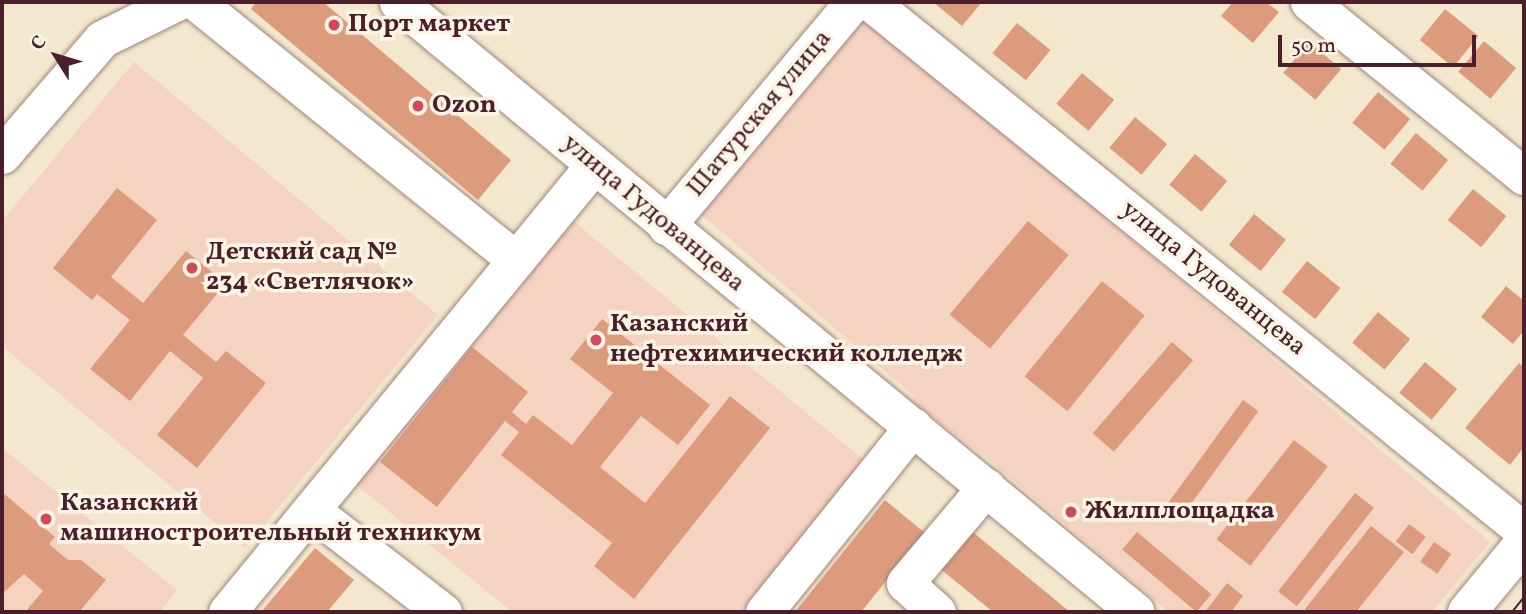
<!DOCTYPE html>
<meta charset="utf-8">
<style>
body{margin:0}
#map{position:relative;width:1526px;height:614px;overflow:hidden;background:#f3e8cd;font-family:Vollkorn,serif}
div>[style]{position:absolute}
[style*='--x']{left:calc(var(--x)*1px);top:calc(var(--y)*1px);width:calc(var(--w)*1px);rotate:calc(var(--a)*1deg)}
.built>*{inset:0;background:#f5d3c1}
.building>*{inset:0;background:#dd9b7e;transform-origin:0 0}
.roads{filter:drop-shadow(0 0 2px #9e847c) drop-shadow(0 0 2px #9e847c)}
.minor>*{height:37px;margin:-18.5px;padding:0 18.5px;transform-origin:18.5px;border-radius:18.5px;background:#fff}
.major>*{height:38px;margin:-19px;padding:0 19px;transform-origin:19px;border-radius:19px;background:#fff}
.tram>*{height:2px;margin:-1px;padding:0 1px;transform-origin:1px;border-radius:1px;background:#4a1f2b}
.dots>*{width:19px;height:19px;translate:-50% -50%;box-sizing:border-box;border:4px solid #fcf5e5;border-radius:50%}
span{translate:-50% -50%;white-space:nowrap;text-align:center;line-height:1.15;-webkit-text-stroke:7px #fcf5e5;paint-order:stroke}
.poi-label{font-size:26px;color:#4a1f2b;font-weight:700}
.left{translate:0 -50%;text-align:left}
.street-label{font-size:26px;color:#4a1f2b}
.frame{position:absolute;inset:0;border:4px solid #4a1f2b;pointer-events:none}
.north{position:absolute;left:21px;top:21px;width:70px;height:70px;-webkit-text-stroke:5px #fcf5e5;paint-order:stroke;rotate:307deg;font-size:19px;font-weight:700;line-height:28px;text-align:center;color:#4a1f2b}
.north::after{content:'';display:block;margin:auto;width:24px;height:32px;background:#4a1f2b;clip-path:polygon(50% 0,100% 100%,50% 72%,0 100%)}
.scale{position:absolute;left:1278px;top:35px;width:198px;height:32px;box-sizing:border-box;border:4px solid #4a1f2b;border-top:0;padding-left:9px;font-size:21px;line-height:24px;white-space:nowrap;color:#4a1f2b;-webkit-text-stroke:5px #fcf5e5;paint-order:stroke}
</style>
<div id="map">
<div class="built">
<div style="clip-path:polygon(863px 13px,1490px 542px,1432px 612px,1168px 612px,987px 458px,911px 401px,914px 396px,696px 210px)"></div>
<div style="clip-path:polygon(134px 62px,438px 315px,245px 548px,2px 346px,2px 221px)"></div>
<div style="clip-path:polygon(572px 220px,865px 461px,741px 612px,512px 612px,355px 484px)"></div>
<div style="clip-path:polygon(2px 448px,177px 590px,159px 612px,2px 612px)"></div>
</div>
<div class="building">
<div style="clip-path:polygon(256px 2px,323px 2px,511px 160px,478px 200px,251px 9px)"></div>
<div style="clip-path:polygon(933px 2px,982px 2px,962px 26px)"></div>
<div style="clip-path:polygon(1233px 2px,1266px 2px,1279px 12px,1253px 43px,1221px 16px)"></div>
<div style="left:1445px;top:9px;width:43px;height:40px;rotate:39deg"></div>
<div style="left:1017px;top:23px;width:43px;height:39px;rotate:39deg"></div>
<div style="left:1484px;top:41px;width:42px;height:40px;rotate:40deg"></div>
<div style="left:1309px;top:42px;width:42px;height:40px;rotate:40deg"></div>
<div style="left:1082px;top:73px;width:42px;height:40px;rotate:40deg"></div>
<div style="left:1378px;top:92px;width:42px;height:40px;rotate:40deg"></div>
<div style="left:1135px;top:117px;width:42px;height:40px;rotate:40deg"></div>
<div style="left:1416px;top:133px;width:42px;height:40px;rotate:40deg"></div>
<div style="left:1195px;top:154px;width:42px;height:40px;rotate:40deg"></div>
<div style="clip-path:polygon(117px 188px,157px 220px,111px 277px,143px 303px,186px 251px,226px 283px,183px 335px,216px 362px,226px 351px,266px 383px,197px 468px,157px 435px,203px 378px,170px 351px,130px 401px,90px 369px,130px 320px,97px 294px,92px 300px,53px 268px)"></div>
<div style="left:1473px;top:189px;width:43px;height:40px;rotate:39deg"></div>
<div style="left:1254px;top:214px;width:41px;height:40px;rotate:39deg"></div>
<div style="left:1028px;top:221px;width:53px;height:122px;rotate:40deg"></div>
<div style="left:1307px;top:261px;width:43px;height:40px;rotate:39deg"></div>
<div style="left:1102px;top:281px;width:55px;height:123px;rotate:39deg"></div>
<div style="clip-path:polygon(1506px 286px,1524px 301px,1524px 330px,1513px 344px,1481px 317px)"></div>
<div style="left:1378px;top:312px;width:42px;height:40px;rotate:40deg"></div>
<div style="clip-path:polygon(602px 319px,710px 405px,678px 445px,641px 416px,600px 467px,645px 503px,730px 396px,770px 428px,634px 599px,594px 566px,612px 543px,501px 455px,519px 432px,505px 421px,437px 507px,380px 462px,472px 347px,528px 392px,512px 412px,526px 424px,533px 415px,572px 445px,613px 393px,570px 359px)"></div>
<div style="left:1172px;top:342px;width:28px;height:121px;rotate:41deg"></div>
<div style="left:1425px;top:362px;width:42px;height:40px;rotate:40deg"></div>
<div style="clip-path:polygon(1519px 363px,1524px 368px,1524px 447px,1510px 465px,1465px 428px)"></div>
<div style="left:1243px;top:400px;width:19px;height:129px;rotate:36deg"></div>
<div style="left:1294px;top:440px;width:43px;height:126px;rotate:38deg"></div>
<div style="clip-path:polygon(2px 492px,55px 537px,49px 544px,68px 560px,81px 560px,106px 580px,79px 612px,25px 612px,43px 591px,24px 574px,2px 594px)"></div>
<div style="left:1355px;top:493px;width:24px;height:125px;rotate:38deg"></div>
<div style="clip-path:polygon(885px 500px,925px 533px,861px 612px,795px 612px)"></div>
<div style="left:1409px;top:524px;width:21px;height:22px;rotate:37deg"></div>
<div style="clip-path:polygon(1371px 526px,1404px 552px,1356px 612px,1309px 612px,1305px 609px)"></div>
<div style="clip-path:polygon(969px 529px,1070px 612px,993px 612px,938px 567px)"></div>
<div style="left:1137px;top:532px;width:97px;height:23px;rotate:40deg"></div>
<div style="left:1434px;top:542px;width:21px;height:24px;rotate:35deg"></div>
<div style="clip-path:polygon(315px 548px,354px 580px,327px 612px,261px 612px)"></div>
<div style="clip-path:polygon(1227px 583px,1243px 596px,1231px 612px,1205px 612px)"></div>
</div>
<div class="roads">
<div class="minor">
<div style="--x:196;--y:2;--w:411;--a:38.9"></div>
<div style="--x:398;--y:2;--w:957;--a:39.58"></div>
<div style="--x:870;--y:2;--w:841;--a:38.97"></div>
<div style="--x:1309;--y:2;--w:277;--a:39"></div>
<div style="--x:2;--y:155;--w:153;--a:-49.2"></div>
<div style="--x:102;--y:39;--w:84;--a:-26.3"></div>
<div style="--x:666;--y:226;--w:292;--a:-50.1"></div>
<div style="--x:311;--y:510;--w:167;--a:37.7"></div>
<div style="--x:227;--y:612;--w:578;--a:-50.61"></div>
<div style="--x:764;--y:612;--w:238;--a:-51.2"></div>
<div style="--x:937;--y:612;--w:43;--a:-137.8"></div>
<div style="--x:905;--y:583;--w:126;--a:-49.8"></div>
</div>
<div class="major">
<div style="--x:1467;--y:612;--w:89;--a:-50.4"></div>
</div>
</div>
<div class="tram">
<div style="--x:1512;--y:612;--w:19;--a:-51"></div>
</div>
<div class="dots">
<div style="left:334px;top:25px;background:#d1495b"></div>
<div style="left:418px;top:106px;background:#d1495b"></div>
<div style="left:192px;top:268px;background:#d1495b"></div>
<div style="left:596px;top:340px;background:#d1495b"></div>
<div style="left:1071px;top:512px;background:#d1495b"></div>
<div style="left:46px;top:519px;background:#d1495b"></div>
</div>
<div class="poi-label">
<span class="left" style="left:348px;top:25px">Порт маркет</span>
<span class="left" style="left:432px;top:106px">Ozon</span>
<span class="left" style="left:206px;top:268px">Детский сад №<br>234 «Светлячок»</span>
<span class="left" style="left:610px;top:340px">Казанский<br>нефтехимический колледж</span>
<span class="left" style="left:60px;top:519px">Казанский<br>машиностроительный техникум</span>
<span class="left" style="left:1085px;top:512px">Жилплощадка</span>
</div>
<div class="street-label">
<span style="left:760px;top:114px;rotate:-50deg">Шатурская улица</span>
<span style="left:653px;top:214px;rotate:40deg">улица Гудованцева</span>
<span style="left:1213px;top:279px;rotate:39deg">улица Гудованцева</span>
</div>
<div class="frame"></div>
<div class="north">С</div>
<div class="scale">50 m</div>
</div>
